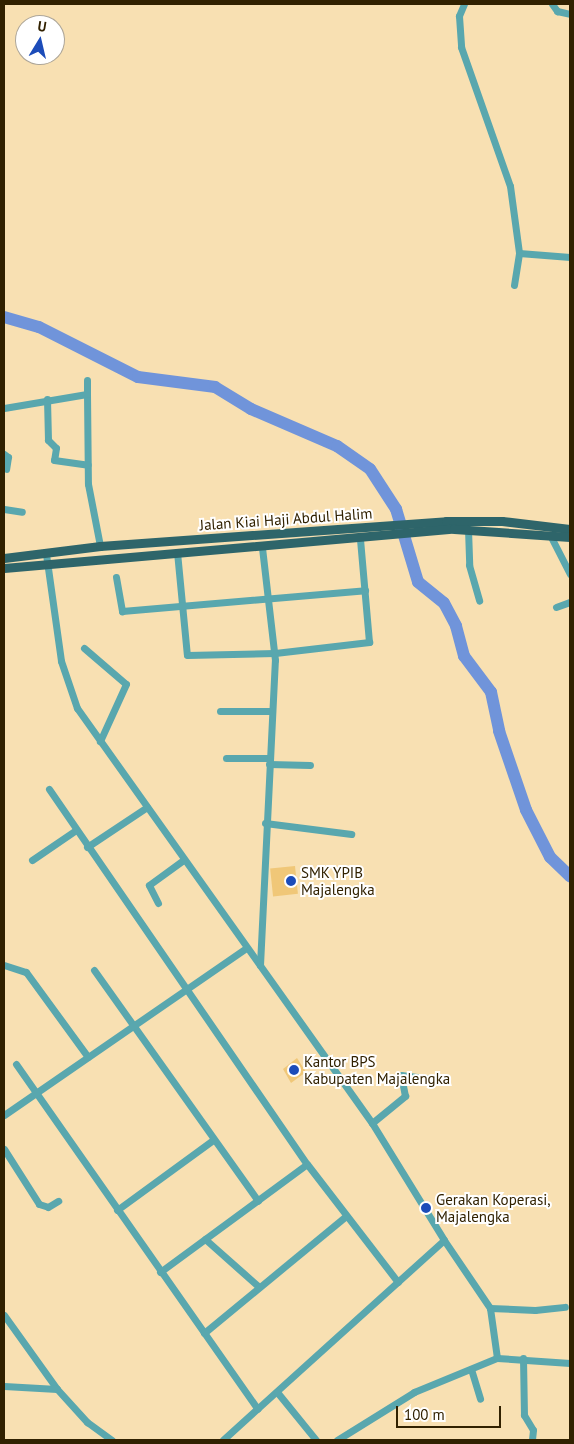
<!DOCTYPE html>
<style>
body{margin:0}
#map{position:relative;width:574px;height:1444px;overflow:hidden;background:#f8e0b2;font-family:"PT Sans",sans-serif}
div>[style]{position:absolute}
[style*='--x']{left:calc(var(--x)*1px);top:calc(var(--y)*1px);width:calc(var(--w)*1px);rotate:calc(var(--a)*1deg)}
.river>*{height:12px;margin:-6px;padding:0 6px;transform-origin:6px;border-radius:6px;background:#7094da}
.building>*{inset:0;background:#f0c778;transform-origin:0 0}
.minor>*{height:7px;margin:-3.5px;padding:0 3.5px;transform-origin:3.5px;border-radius:3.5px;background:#59a7ae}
.major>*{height:9px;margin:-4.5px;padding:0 4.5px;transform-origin:4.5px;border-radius:4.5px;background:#2e656a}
.dots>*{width:14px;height:14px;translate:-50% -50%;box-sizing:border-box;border:2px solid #fff;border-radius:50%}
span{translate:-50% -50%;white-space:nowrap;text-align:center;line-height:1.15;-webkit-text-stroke:4px #fff;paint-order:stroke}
.street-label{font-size:15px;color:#312100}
.poi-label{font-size:15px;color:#312100}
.left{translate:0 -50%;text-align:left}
.frame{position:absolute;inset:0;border:5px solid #312100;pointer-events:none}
.north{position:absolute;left:15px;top:15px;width:50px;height:50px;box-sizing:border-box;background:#fff;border:1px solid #ada699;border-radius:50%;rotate:9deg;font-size:14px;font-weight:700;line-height:20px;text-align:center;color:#312100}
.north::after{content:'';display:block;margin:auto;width:18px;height:22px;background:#1c4cb9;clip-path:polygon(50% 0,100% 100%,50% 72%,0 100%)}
.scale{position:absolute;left:396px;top:1406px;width:105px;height:22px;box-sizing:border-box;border:2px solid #312100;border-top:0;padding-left:6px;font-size:15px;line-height:18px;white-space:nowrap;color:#312100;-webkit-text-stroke:4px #fff;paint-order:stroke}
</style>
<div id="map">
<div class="river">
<div style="--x:4;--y:317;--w:36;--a:16"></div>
<div style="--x:39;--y:327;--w:111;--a:26.8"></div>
<div style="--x:138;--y:377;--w:78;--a:7.4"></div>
<div style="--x:215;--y:387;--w:42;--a:31.4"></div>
<div style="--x:251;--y:409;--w:94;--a:23.3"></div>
<div style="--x:337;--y:446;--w:40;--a:34.9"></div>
<div style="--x:370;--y:469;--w:48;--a:57"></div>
<div style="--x:396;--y:509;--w:76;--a:73.2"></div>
<div style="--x:418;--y:582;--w:33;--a:39"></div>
<div style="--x:444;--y:603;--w:26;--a:62"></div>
<div style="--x:456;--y:626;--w:31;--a:75"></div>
<div style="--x:464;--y:656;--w:45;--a:53.1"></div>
<div style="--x:491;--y:692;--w:40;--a:78"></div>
<div style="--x:499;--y:731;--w:83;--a:71.1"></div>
<div style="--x:526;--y:810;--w:53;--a:62.9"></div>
<div style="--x:550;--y:857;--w:28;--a:44"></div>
</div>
<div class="building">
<div style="left:295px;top:866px;width:28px;height:25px;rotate:84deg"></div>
<div style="clip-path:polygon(297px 1058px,306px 1072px,291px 1083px,283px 1069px)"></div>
</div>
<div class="minor">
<div style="--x:464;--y:4;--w:13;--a:113"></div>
<div style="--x:459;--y:16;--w:31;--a:86"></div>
<div style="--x:461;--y:47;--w:147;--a:70.6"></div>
<div style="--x:510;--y:186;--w:68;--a:82.3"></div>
<div style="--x:552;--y:4;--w:9;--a:54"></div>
<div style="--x:557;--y:11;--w:13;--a:13"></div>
<div style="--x:514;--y:285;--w:32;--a:-81"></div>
<div style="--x:519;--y:253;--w:51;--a:4.5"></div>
<div style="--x:87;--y:394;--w:90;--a:89.4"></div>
<div style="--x:88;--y:484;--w:63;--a:79"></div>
<div style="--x:47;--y:399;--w:41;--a:88.6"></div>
<div style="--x:48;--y:440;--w:11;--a:45"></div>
<div style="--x:56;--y:448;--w:12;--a:99"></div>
<div style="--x:54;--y:460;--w:34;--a:8"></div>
<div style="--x:4;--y:408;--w:84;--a:-9.6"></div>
<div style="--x:87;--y:394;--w:14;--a:-90"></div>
<div style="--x:4;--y:454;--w:5;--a:37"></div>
<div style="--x:8;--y:457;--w:12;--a:99"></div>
<div style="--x:4;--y:509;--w:18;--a:9"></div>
<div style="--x:468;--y:529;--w:36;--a:88"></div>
<div style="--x:469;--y:565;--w:37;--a:74"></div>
<div style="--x:550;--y:535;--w:44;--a:62.9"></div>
<div style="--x:177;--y:552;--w:103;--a:84.5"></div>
<div style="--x:187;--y:655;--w:88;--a:-1.3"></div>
<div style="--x:275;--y:653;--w:95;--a:-6.7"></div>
<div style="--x:369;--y:642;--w:103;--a:-95"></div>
<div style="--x:46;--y:554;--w:108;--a:82"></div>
<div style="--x:61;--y:661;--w:50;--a:71.2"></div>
<div style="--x:77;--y:708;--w:509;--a:54.59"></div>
<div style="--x:372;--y:1123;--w:137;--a:58.4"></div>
<div style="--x:444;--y:1240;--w:298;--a:137.9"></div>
<div style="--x:116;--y:577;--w:35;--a:80"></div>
<div style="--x:122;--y:611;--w:244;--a:-4.9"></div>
<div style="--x:556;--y:607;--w:15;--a:-20"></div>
<div style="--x:84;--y:648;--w:55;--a:40.6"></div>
<div style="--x:126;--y:684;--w:63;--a:114.5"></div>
<div style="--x:220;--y:711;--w:52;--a:0"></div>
<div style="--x:226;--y:758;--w:44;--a:0"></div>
<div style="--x:269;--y:764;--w:41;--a:1.4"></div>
<div style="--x:49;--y:789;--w:455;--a:55.5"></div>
<div style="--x:307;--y:1164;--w:149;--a:52.4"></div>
<div style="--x:265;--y:823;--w:87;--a:7.3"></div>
<div style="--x:87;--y:847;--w:72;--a:-33.7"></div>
<div style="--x:32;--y:860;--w:53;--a:-34.3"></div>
<div style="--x:158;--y:903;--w:20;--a:-117"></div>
<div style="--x:149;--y:885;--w:41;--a:-36"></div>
<div style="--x:4;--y:965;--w:23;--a:18"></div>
<div style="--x:26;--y:972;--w:105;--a:53.9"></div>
<div style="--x:260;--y:965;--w:305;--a:-87.2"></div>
<div style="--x:275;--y:660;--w:114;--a:-96.6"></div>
<div style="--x:94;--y:970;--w:283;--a:54.6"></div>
<div style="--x:16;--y:1064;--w:421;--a:55"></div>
<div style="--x:4;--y:1115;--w:294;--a:-34.6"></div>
<div style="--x:372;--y:1123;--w:43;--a:-39.3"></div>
<div style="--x:405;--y:1096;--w:21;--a:-101"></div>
<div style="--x:401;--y:1075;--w:34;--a:7"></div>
<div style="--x:4;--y:1149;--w:65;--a:57.5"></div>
<div style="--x:39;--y:1204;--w:9;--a:18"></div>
<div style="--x:48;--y:1207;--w:12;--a:-31"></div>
<div style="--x:117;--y:1210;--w:119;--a:-36.1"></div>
<div style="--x:205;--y:1239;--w:71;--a:41.6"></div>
<div style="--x:160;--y:1272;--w:182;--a:-36.3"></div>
<div style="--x:490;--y:1308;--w:45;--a:2.5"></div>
<div style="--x:535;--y:1310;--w:30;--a:-6"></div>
<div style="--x:4;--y:1315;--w:91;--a:54.4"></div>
<div style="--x:57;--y:1389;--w:45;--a:47.7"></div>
<div style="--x:87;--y:1422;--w:31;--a:36"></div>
<div style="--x:204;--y:1333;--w:184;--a:-39.5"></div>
<div style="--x:497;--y:1358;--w:73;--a:3.9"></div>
<div style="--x:523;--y:1358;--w:57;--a:89"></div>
<div style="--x:524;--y:1415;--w:17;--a:59"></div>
<div style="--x:533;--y:1430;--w:10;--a:96"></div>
<div style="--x:471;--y:1369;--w:31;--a:73"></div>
<div style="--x:4;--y:1386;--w:53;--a:3.2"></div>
<div style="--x:277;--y:1392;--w:62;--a:50.9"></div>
<div style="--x:337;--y:1440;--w:91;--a:-31.9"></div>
<div style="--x:414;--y:1392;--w:90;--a:-22.3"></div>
<div style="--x:497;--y:1358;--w:50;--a:-98"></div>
<div style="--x:490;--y:1308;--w:82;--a:-124.1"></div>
</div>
<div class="major">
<div style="--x:4;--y:558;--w:97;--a:-7.1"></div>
<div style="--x:100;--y:546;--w:347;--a:-4.1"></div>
<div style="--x:446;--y:521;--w:56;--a:0"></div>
<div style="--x:502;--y:521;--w:68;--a:6.7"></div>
<div style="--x:4;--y:568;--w:452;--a:-5"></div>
<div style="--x:454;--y:529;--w:116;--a:3.9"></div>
</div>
<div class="dots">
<div style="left:291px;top:881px;background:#1c4cb9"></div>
<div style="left:294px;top:1070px;background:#1c4cb9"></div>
<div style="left:426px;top:1208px;background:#1c4cb9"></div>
</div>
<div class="street-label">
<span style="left:286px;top:519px;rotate:-4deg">Jalan Kiai Haji Abdul Halim</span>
</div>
<div class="poi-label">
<span class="left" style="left:301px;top:881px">SMK YPIB<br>Majalengka</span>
<span class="left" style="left:304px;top:1070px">Kantor BPS<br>Kabupaten Majalengka</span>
<span class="left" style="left:436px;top:1208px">Gerakan Koperasi,<br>Majalengka</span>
</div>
<div class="frame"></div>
<div class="north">U</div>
<div class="scale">100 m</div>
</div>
